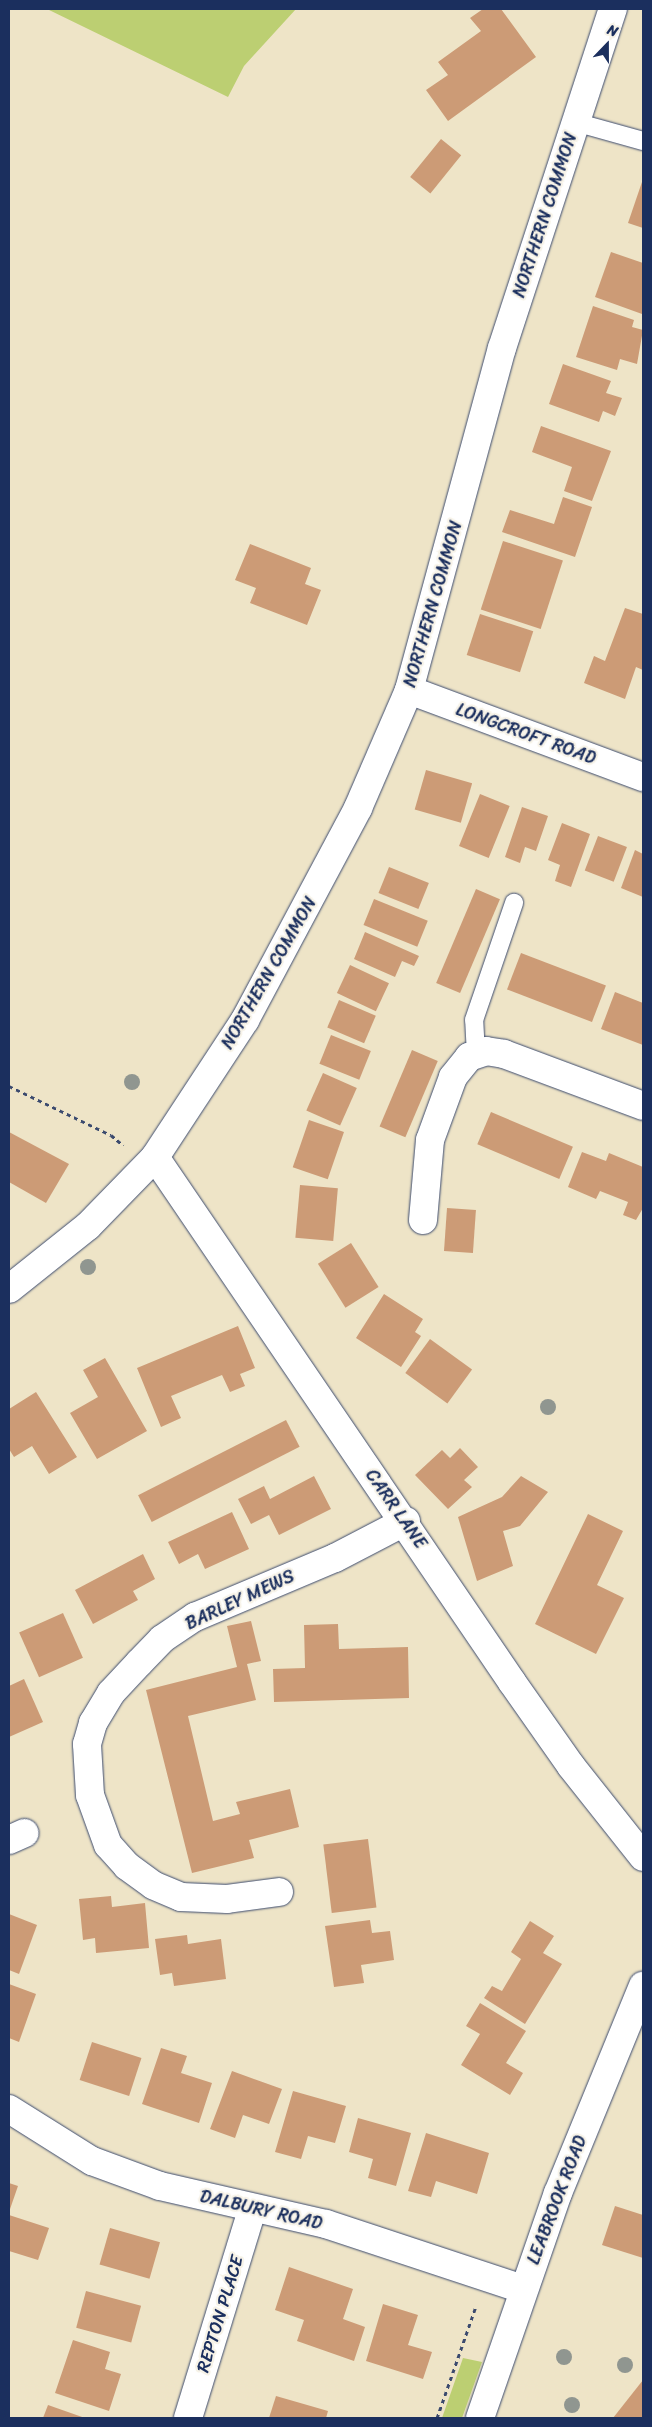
<!DOCTYPE html>
<style>
body{margin:0}
#map{position:relative;width:652px;height:2427px;overflow:hidden;background:#eee4c7;font-family:Sriracha,sans-serif}
div>[style]{position:absolute}
[style*='--x']{left:calc(var(--x)*1px);top:calc(var(--y)*1px);width:calc(var(--w)*1px);rotate:calc(var(--a)*1deg)}
.green>*{inset:0;background:#bccf72}
.building>*{inset:0;background:#cc9b76;transform-origin:0 0}
.path>*{height:3px;margin-top:-1.5px;transform-origin:0;background:repeating-linear-gradient(90deg,#3b4a6e 0 4px,transparent 0 8px)}
.roads{filter:drop-shadow(0 0 1px #3b4a6e) drop-shadow(0 0 1px #3b4a6e)}
.service>*{height:18px;margin:-9px;padding:0 9px;transform-origin:9px;border-radius:9px;background:#fff}
.minor>*{height:28px;margin:-14px;padding:0 14px;transform-origin:14px;border-radius:14px;background:#fff}
.tertiary>*{height:28px;margin:-14px;padding:0 14px;transform-origin:14px;border-radius:14px;background:#fff}
.secondary>*{height:28px;margin:-14px;padding:0 14px;transform-origin:14px;border-radius:14px;background:#fff}
.trees>*{width:16px;height:16px;margin:-8px;border-radius:50%;background:#909690}
span{translate:-50% -50%;white-space:nowrap;text-align:center;line-height:1.15;-webkit-text-stroke:4.5px #f7f3e8;paint-order:stroke}
.street-label{font-size:18px;color:#1b2f5e}
.frame{position:absolute;inset:0;border:10px solid #1b2f5e;pointer-events:none}
.north{position:absolute;left:582px;top:20px;width:50px;height:50px;-webkit-text-stroke:4px #f7f3e8;paint-order:stroke;rotate:22deg;font-size:14px;font-weight:700;line-height:20px;text-align:center;color:#1b2f5e}
.north::after{content:'';display:block;margin:auto;width:18px;height:22px;background:#1b2f5e;clip-path:polygon(50% 0,100% 100%,50% 72%,0 100%)}
</style>
<div id="map">
<div class="green">
<div style="clip-path:polygon(47px 9px,296px 9px,244px 66px,228px 97px)"></div>
<div style="clip-path:polygon(463px 2358px,482px 2362px,462px 2418px,442px 2418px)"></div>
</div>
<div class="building">
<div style="clip-path:polygon(483px 9px,501px 9px,536px 57px,448px 121px,426px 90px,448px 75px,438px 62px,481px 31px,470px 18px)"></div>
<div style="left:441px;top:139px;width:26px;height:49px;rotate:39deg"></div>
<div style="clip-path:polygon(643px 179px,643px 228px,628px 223px)"></div>
<div style="clip-path:polygon(611px 252px,643px 263px,642px 314px,595px 297px)"></div>
<div style="clip-path:polygon(593px 306px,634px 320px,632px 327px,643px 330px,637px 364px,620px 359px,617px 370px,576px 357px)"></div>
<div style="clip-path:polygon(563px 364px,611px 381px,606px 393px,622px 398px,615px 416px,603px 411px,599px 422px,549px 404px)"></div>
<div style="clip-path:polygon(541px 426px,611px 451px,592px 501px,564px 491px,572px 467px,532px 452px)"></div>
<div style="clip-path:polygon(563px 497px,592px 507px,575px 557px,502px 532px,510px 510px,554px 524px)"></div>
<div style="left:503px;top:541px;width:63px;height:72px;rotate:18deg"></div>
<div style="clip-path:polygon(250px 544px,311px 568px,305px 584px,321px 590px,307px 625px,250px 603px,256px 588px,235px 580px)"></div>
<div style="clip-path:polygon(625px 608px,643px 614px,643px 670px,636px 667px,625px 699px,584px 683px,594px 656px,605px 661px)"></div>
<div style="left:480px;top:614px;width:56px;height:43px;rotate:18deg"></div>
<div style="left:426px;top:770px;width:48px;height:41px;rotate:16deg"></div>
<div style="left:480px;top:794px;width:32px;height:56px;rotate:22deg"></div>
<div style="clip-path:polygon(522px 807px,548px 816px,536px 851px,525px 847px,520px 863px,505px 857px)"></div>
<div style="clip-path:polygon(562px 823px,590px 834px,571px 887px,555px 881px,560px 865px,548px 860px)"></div>
<div style="left:598px;top:836px;width:31px;height:37px;rotate:21deg"></div>
<div style="clip-path:polygon(635px 850px,643px 854px,643px 897px,621px 888px)"></div>
<div style="left:389px;top:867px;width:43px;height:28px;rotate:22deg"></div>
<div style="left:476px;top:889px;width:26px;height:102px;rotate:23deg"></div>
<div style="left:374px;top:899px;width:58px;height:28px;rotate:22deg"></div>
<div style="clip-path:polygon(365px 932px,419px 956px,414px 966px,402px 961px,395px 977px,354px 959px)"></div>
<div style="left:521px;top:953px;width:91px;height:39px;rotate:21deg"></div>
<div style="left:350px;top:965px;width:43px;height:31px;rotate:25deg"></div>
<div style="clip-path:polygon(615px 992px,643px 1003px,643px 1045px,601px 1029px)"></div>
<div style="left:339px;top:1000px;width:40px;height:30px;rotate:23deg"></div>
<div style="left:331px;top:1035px;width:43px;height:31px;rotate:22deg"></div>
<div style="left:412px;top:1050px;width:28px;height:83px;rotate:23deg"></div>
<div style="left:323px;top:1073px;width:37px;height:41px;rotate:24deg"></div>
<div style="left:491px;top:1112px;width:89px;height:35px;rotate:23deg"></div>
<div style="left:309px;top:1120px;width:37px;height:50px;rotate:19deg"></div>
<div style="clip-path:polygon(9px 1132px,69px 1164px,46px 1203px,9px 1182px)"></div>
<div style="clip-path:polygon(582px 1152px,606px 1161px,609px 1153px,643px 1167px,643px 1208px,636px 1220px,623px 1215px,628px 1202px,600px 1191px,596px 1199px,568px 1187px)"></div>
<div style="left:300px;top:1185px;width:38px;height:53px;rotate:5deg"></div>
<div style="left:447px;top:1208px;width:29px;height:43px;rotate:4deg"></div>
<div style="left:351px;top:1243px;width:52px;height:39px;rotate:58deg"></div>
<div style="clip-path:polygon(384px 1294px,423px 1319px,415px 1332px,421px 1336px,401px 1367px,356px 1338px)"></div>
<div style="clip-path:polygon(238px 1326px,255px 1368px,240px 1374px,245px 1386px,230px 1392px,222px 1375px,171px 1396px,181px 1418px,161px 1427px,137px 1368px)"></div>
<div style="left:430px;top:1339px;width:52px;height:42px;rotate:36deg"></div>
<div style="clip-path:polygon(105px 1358px,147px 1431px,97px 1459px,70px 1413px,98px 1397px,83px 1370px)"></div>
<div style="clip-path:polygon(36px 1392px,77px 1457px,49px 1474px,32px 1446px,14px 1457px,9px 1449px,9px 1409px)"></div>
<div style="left:286px;top:1420px;width:30px;height:166px;rotate:63deg"></div>
<div style="clip-path:polygon(460px 1448px,478px 1467px,464px 1480px,472px 1487px,448px 1509px,415px 1475px,442px 1450px,450px 1458px)"></div>
<div style="clip-path:polygon(314px 1476px,331px 1509px,279px 1535px,269px 1515px,251px 1524px,238px 1499px,264px 1486px,270px 1499px)"></div>
<div style="clip-path:polygon(521px 1476px,548px 1492px,520px 1526px,503px 1531px,513px 1566px,477px 1581px,458px 1517px,502px 1497px)"></div>
<div style="clip-path:polygon(232px 1512px,249px 1549px,205px 1569px,198px 1554px,179px 1564px,168px 1542px)"></div>
<div style="clip-path:polygon(588px 1514px,623px 1531px,597px 1585px,624px 1598px,596px 1654px,535px 1624px)"></div>
<div style="clip-path:polygon(143px 1554px,155px 1579px,133px 1591px,138px 1600px,93px 1624px,75px 1590px)"></div>
<div style="left:63px;top:1613px;width:49px;height:48px;rotate:66deg"></div>
<div style="clip-path:polygon(251px 1621px,261px 1661px,247px 1664px,256px 1700px,188px 1716px,213px 1821px,240px 1814px,236px 1802px,290px 1789px,299px 1827px,249px 1840px,254px 1858px,192px 1873px,146px 1690px,237px 1667px,227px 1626px)"></div>
<div style="clip-path:polygon(338px 1624px,339px 1649px,408px 1647px,409px 1698px,274px 1702px,273px 1669px,305px 1668px,304px 1625px)"></div>
<div style="clip-path:polygon(24px 1679px,43px 1722px,9px 1737px,9px 1686px)"></div>
<div style="left:368px;top:1839px;width:69px;height:45px;rotate:83deg"></div>
<div style="clip-path:polygon(111px 1896px,112px 1907px,145px 1903px,149px 1948px,96px 1953px,95px 1938px,83px 1940px,79px 1899px)"></div>
<div style="clip-path:polygon(9px 1914px,37px 1925px,19px 1974px,9px 1970px)"></div>
<div style="clip-path:polygon(370px 1920px,372px 1933px,390px 1931px,394px 1960px,361px 1965px,364px 1983px,334px 1987px,325px 1926px)"></div>
<div style="clip-path:polygon(530px 1921px,554px 1936px,543px 1953px,562px 1964px,525px 2024px,484px 1998px,492px 1986px,502px 1991px,521px 1959px,511px 1952px)"></div>
<div style="clip-path:polygon(187px 1935px,188px 1944px,221px 1939px,226px 1979px,174px 1986px,172px 1973px,160px 1975px,155px 1939px)"></div>
<div style="clip-path:polygon(9px 1984px,36px 1994px,19px 2042px,9px 2038px)"></div>
<div style="clip-path:polygon(480px 2003px,526px 2031px,506px 2063px,523px 2073px,510px 2095px,461px 2065px,480px 2034px,466px 2026px)"></div>
<div style="left:92px;top:2042px;width:52px;height:40px;rotate:18deg"></div>
<div style="clip-path:polygon(161px 2048px,187px 2056px,181px 2073px,212px 2083px,199px 2123px,142px 2104px)"></div>
<div style="clip-path:polygon(232px 2071px,282px 2089px,269px 2124px,243px 2115px,235px 2138px,210px 2129px)"></div>
<div style="clip-path:polygon(293px 2091px,346px 2106px,335px 2143px,308px 2136px,301px 2159px,275px 2152px)"></div>
<div style="clip-path:polygon(358px 2118px,411px 2133px,396px 2186px,368px 2178px,373px 2159px,349px 2152px)"></div>
<div style="clip-path:polygon(426px 2133px,489px 2153px,477px 2194px,436px 2181px,431px 2197px,408px 2191px)"></div>
<div style="clip-path:polygon(9px 2183px,18px 2186px,9px 2212px)"></div>
<div style="clip-path:polygon(615px 2206px,643px 2215px,643px 2258px,602px 2245px)"></div>
<div style="clip-path:polygon(9px 2215px,49px 2228px,38px 2260px,9px 2251px)"></div>
<div style="left:110px;top:2228px;width:52px;height:38px;rotate:16deg"></div>
<div style="clip-path:polygon(289px 2267px,353px 2289px,343px 2319px,365px 2327px,354px 2361px,297px 2341px,304px 2320px,275px 2310px)"></div>
<div style="left:86px;top:2291px;width:57px;height:38px;rotate:15deg"></div>
<div style="clip-path:polygon(383px 2304px,418px 2315px,408px 2345px,432px 2352px,423px 2379px,366px 2361px)"></div>
<div style="clip-path:polygon(73px 2340px,110px 2352px,105px 2369px,121px 2374px,109px 2411px,55px 2393px)"></div>
<div style="clip-path:polygon(643px 2380px,643px 2418px,613px 2418px)"></div>
<div style="clip-path:polygon(276px 2396px,328px 2411px,326px 2418px,269px 2418px)"></div>
<div style="clip-path:polygon(48px 2405px,85px 2418px,43px 2418px)"></div>
</div>
<div class="path">
<div style="--x:9;--y:1086;--w:113;--a:25.7"></div>
<div style="--x:111;--y:1135;--w:16;--a:40"></div>
<div style="--x:437;--y:2418;--w:119;--a:-70.8"></div>
</div>
<div class="roads">
<div class="service">
<div style="--x:575;--y:122;--w:71;--a:15.6"></div>
<div style="--x:476;--y:1055;--w:35;--a:-93"></div>
<div style="--x:474;--y:1020;--w:124;--a:-71.1"></div>
</div>
<div class="minor">
<div style="--x:409;--y:690;--w:250;--a:20.4"></div>
<div style="--x:423;--y:1220;--w:80;--a:-85"></div>
<div style="--x:430;--y:1140;--w:67;--a:-69.9"></div>
<div style="--x:453;--y:1077;--w:26;--a:-51"></div>
<div style="--x:469;--y:1057;--w:18;--a:-19"></div>
<div style="--x:486;--y:1051;--w:18;--a:9"></div>
<div style="--x:504;--y:1054;--w:148;--a:20.5"></div>
<div style="--x:9;--y:1840;--w:17;--a:-24"></div>
<div style="--x:279;--y:1892;--w:52;--a:172.3"></div>
<div style="--x:227;--y:1899;--w:46;--a:-177.5"></div>
<div style="--x:181;--y:1897;--w:30;--a:-157"></div>
<div style="--x:153;--y:1885;--w:32;--a:-144"></div>
<div style="--x:127;--y:1866;--w:28;--a:-132"></div>
<div style="--x:108;--y:1845;--w:53;--a:-109.8"></div>
<div style="--x:90;--y:1795;--w:51;--a:-93.4"></div>
<div style="--x:87;--y:1744;--w:22;--a:-74"></div>
<div style="--x:93;--y:1723;--w:35;--a:-59"></div>
<div style="--x:111;--y:1693;--w:41;--a:-47"></div>
<div style="--x:139;--y:1663;--w:33;--a:-46"></div>
<div style="--x:162;--y:1639;--w:40;--a:-34"></div>
<div style="--x:195;--y:1617;--w:152;--a:-22.9"></div>
<div style="--x:335;--y:1558;--w:80;--a:-27.5"></div>
<div style="--x:9;--y:2109;--w:98;--a:32.1"></div>
<div style="--x:92;--y:2161;--w:72;--a:20.2"></div>
<div style="--x:160;--y:2186;--w:170;--a:12.9"></div>
<div style="--x:326;--y:2224;--w:207;--a:18.3"></div>
<div style="--x:188;--y:2418;--w:218;--a:-72.9"></div>
</div>
<div class="tertiary">
<div style="--x:480;--y:2418;--w:238;--a:-70.9"></div>
<div style="--x:558;--y:2193;--w:224;--a:-67.7"></div>
</div>
<div class="secondary">
<div style="--x:155;--y:1157;--w:635;--a:55.78"></div>
<div style="--x:512;--y:1682;--w:103;--a:54.9"></div>
<div style="--x:571;--y:1766;--w:116;--a:51.6"></div>
<div style="--x:9;--y:1289;--w:101;--a:-38.6"></div>
<div style="--x:88;--y:1226;--w:96;--a:-45.8"></div>
<div style="--x:155;--y:1157;--w:164;--a:-56.7"></div>
<div style="--x:245;--y:1020;--w:240;--a:-61.9"></div>
<div style="--x:358;--y:808;--w:129;--a:-66.6"></div>
<div style="--x:409;--y:690;--w:354;--a:-74.8"></div>
<div style="--x:502;--y:348;--w:357;--a:-71.9"></div>
</div>
</div>
<div class="trees">
<div style="left:132px;top:1082px"></div>
<div style="left:88px;top:1267px"></div>
<div style="left:548px;top:1407px"></div>
<div style="left:564px;top:2357px"></div>
<div style="left:625px;top:2365px"></div>
<div style="left:572px;top:2405px"></div>
</div>
<div class="street-label">
<span style="left:545px;top:215px;rotate:-72deg">NORTHERN COMMON</span>
<span style="left:433px;top:604px;rotate:-74deg">NORTHERN COMMON</span>
<span style="left:526px;top:734px;rotate:20deg">LONGCROFT ROAD</span>
<span style="left:269px;top:973px;rotate:-60deg">NORTHERN COMMON</span>
<span style="left:396px;top:1509px;rotate:55deg">CARR LANE</span>
<span style="left:240px;top:1600px;rotate:-25deg">BARLEY MEWS</span>
<span style="left:557px;top:2200px;rotate:-69deg">LEABROOK ROAD</span>
<span style="left:261px;top:2210px;rotate:13deg">DALBURY ROAD</span>
<span style="left:220px;top:2314px;rotate:-73deg">REPTON PLACE</span>
</div>
<div class="frame"></div>
<div class="north">N</div>
</div>
